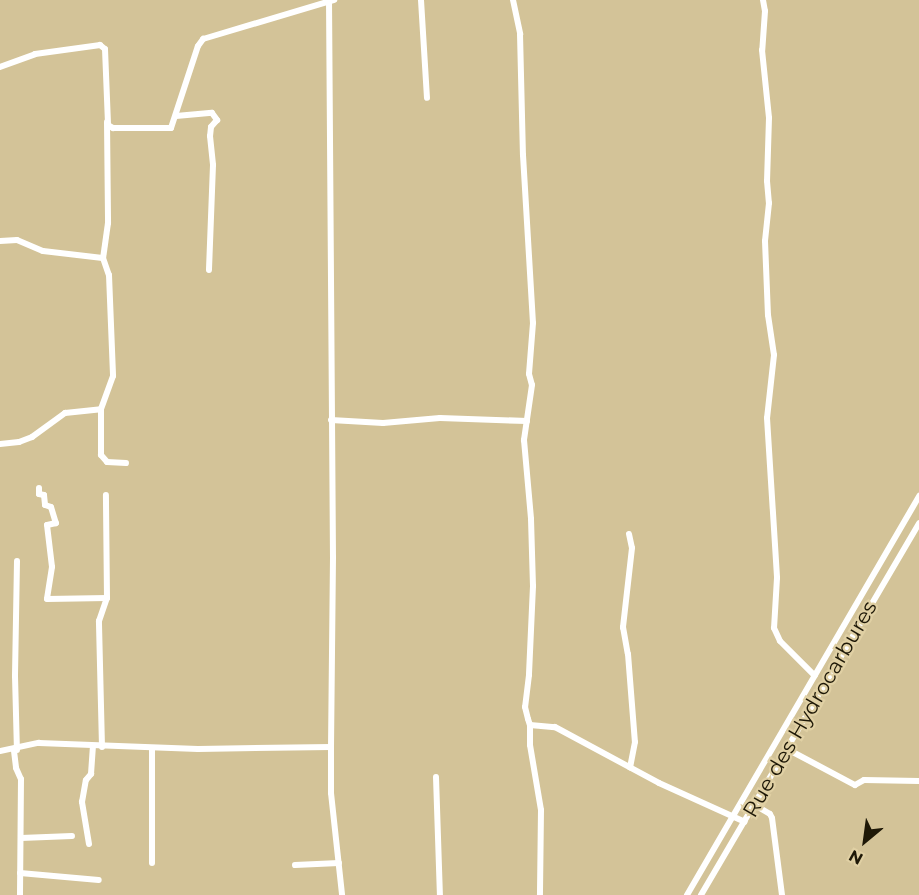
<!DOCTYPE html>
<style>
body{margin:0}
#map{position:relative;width:919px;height:895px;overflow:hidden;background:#d3c398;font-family:Montserrat,sans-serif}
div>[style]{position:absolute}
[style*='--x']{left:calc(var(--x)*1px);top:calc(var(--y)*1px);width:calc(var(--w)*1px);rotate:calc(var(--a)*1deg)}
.minor>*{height:6px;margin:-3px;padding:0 3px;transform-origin:3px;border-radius:3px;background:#fff}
span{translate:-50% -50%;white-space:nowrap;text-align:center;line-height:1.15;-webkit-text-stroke:4.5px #e0d0a4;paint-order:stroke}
.street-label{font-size:21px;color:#1e1807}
.north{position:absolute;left:835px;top:811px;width:60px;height:60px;-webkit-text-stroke:4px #e0d0a4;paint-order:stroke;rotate:209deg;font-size:16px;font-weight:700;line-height:24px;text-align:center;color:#1e1807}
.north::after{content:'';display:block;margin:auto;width:21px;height:27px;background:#1e1807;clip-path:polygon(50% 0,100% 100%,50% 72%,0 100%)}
</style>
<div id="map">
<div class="minor">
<div style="--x:329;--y:0;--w:557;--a:89.59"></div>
<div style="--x:333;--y:557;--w:190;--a:90.6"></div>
<div style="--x:331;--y:747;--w:46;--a:90"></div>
<div style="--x:331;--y:793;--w:103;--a:83.8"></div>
<div style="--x:421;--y:0;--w:98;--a:86.5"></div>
<div style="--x:513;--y:0;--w:35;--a:78"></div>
<div style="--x:520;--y:34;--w:121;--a:88.6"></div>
<div style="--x:523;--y:155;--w:168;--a:86.6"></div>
<div style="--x:533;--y:323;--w:51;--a:94.5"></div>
<div style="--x:529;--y:374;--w:11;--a:75"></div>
<div style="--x:532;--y:385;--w:56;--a:98.3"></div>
<div style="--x:524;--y:440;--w:79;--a:84.9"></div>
<div style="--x:531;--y:519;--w:67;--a:88.3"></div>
<div style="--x:533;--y:586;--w:89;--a:92.6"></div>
<div style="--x:529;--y:675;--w:32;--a:97"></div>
<div style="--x:525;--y:707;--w:12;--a:76"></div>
<div style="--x:528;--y:719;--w:6;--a:72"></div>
<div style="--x:530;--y:725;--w:25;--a:5"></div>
<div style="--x:555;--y:727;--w:118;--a:28.3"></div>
<div style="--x:659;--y:783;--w:94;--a:24.4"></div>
<div style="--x:763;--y:0;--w:11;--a:80"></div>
<div style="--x:765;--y:11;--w:39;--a:94"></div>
<div style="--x:762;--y:50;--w:68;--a:84.1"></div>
<div style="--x:769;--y:118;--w:63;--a:91.8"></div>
<div style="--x:767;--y:181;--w:22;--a:85"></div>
<div style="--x:769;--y:203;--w:38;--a:96"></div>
<div style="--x:765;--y:241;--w:74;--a:87.7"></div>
<div style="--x:768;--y:315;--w:40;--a:81.5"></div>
<div style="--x:774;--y:355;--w:63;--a:96.3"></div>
<div style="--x:767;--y:418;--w:160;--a:86.4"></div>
<div style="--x:777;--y:578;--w:50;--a:93.4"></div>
<div style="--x:774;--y:628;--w:14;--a:65"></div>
<div style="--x:780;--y:641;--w:49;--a:45"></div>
<div style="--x:0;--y:67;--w:37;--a:-20"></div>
<div style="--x:35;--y:54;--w:66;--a:-7.9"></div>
<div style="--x:100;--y:45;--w:6;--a:39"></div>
<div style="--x:105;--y:49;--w:76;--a:87.7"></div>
<div style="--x:108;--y:125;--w:6;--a:31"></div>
<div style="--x:113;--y:128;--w:58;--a:0"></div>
<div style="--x:171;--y:128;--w:86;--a:-71.8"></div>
<div style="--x:198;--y:46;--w:9;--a:-54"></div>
<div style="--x:203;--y:39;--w:137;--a:-16.6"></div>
<div style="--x:176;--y:116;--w:36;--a:-5"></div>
<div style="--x:212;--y:113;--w:9;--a:54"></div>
<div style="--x:217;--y:120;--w:9;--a:131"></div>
<div style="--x:211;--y:127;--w:9;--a:96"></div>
<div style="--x:210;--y:136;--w:29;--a:84"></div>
<div style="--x:213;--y:165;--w:105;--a:92.2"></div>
<div style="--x:107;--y:122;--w:101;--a:89.4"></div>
<div style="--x:108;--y:223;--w:35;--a:98"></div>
<div style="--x:103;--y:258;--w:18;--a:71"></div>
<div style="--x:109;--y:275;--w:101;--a:87.7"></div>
<div style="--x:113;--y:376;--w:35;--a:110"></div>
<div style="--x:101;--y:409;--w:46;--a:90"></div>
<div style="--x:101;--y:455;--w:9;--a:49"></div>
<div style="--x:107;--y:462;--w:19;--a:3"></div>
<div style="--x:0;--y:241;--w:17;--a:-3"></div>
<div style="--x:17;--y:240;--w:28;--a:23"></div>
<div style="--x:43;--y:251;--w:60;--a:6.7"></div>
<div style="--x:331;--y:420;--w:52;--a:3.3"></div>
<div style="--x:383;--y:423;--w:57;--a:-5"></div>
<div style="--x:440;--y:418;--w:87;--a:2"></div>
<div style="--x:0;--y:444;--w:19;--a:-6"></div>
<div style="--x:19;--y:442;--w:14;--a:-21"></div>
<div style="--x:32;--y:437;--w:41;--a:-36"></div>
<div style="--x:65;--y:413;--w:36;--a:-6"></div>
<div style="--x:39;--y:488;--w:6;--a:90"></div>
<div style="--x:39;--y:494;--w:5;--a:11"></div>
<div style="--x:44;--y:495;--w:10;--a:84"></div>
<div style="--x:45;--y:505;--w:6;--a:18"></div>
<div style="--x:51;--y:507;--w:17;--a:73"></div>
<div style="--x:56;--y:523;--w:9;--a:167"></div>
<div style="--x:47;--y:525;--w:42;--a:83.2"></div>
<div style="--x:52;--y:567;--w:32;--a:99"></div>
<div style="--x:47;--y:599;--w:60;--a:-1"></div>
<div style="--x:629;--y:534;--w:14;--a:78"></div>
<div style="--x:632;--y:548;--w:80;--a:96.5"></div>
<div style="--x:623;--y:627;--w:27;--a:80"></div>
<div style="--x:628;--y:654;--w:88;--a:85.5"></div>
<div style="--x:635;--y:742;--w:26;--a:101"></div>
<div style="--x:17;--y:561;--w:115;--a:91"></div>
<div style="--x:15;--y:676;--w:74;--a:88.5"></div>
<div style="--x:530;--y:725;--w:20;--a:90"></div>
<div style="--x:530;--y:745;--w:66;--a:80.4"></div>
<div style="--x:541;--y:810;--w:85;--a:90.7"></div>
<div style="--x:102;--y:747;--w:126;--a:-91.4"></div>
<div style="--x:99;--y:621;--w:24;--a:-71"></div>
<div style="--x:107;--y:598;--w:103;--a:-90.6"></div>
<div style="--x:787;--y:749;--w:77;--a:27.9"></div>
<div style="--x:855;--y:785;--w:10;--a:-29"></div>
<div style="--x:864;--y:780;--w:55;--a:1"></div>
<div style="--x:0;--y:751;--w:40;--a:-12"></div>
<div style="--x:39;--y:743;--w:159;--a:2.2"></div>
<div style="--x:198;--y:749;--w:133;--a:-0.9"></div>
<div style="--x:14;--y:751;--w:17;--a:83"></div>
<div style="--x:16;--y:768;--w:12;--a:66"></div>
<div style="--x:21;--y:779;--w:116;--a:90.5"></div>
<div style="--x:436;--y:777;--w:118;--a:88.1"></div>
<div style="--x:755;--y:805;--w:17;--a:31"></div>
<div style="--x:770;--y:814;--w:4;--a:63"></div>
<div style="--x:772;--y:818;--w:78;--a:82.6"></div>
<div style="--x:21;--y:838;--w:51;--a:-2.2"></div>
<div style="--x:89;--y:844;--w:43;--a:-99.5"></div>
<div style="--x:82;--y:802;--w:22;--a:-80"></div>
<div style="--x:86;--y:780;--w:8;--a:-50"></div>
<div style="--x:91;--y:774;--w:28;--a:-86"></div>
<div style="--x:152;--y:863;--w:115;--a:-90"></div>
<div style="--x:295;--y:865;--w:44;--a:-2.6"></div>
<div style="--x:20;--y:873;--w:79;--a:5.1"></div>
<div style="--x:687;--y:895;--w:462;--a:-59.8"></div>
<div style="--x:701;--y:895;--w:431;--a:-59.6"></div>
</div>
<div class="street-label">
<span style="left:810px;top:709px;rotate:-60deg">Rue des Hydrocarbures</span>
</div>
<div class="north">N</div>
</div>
